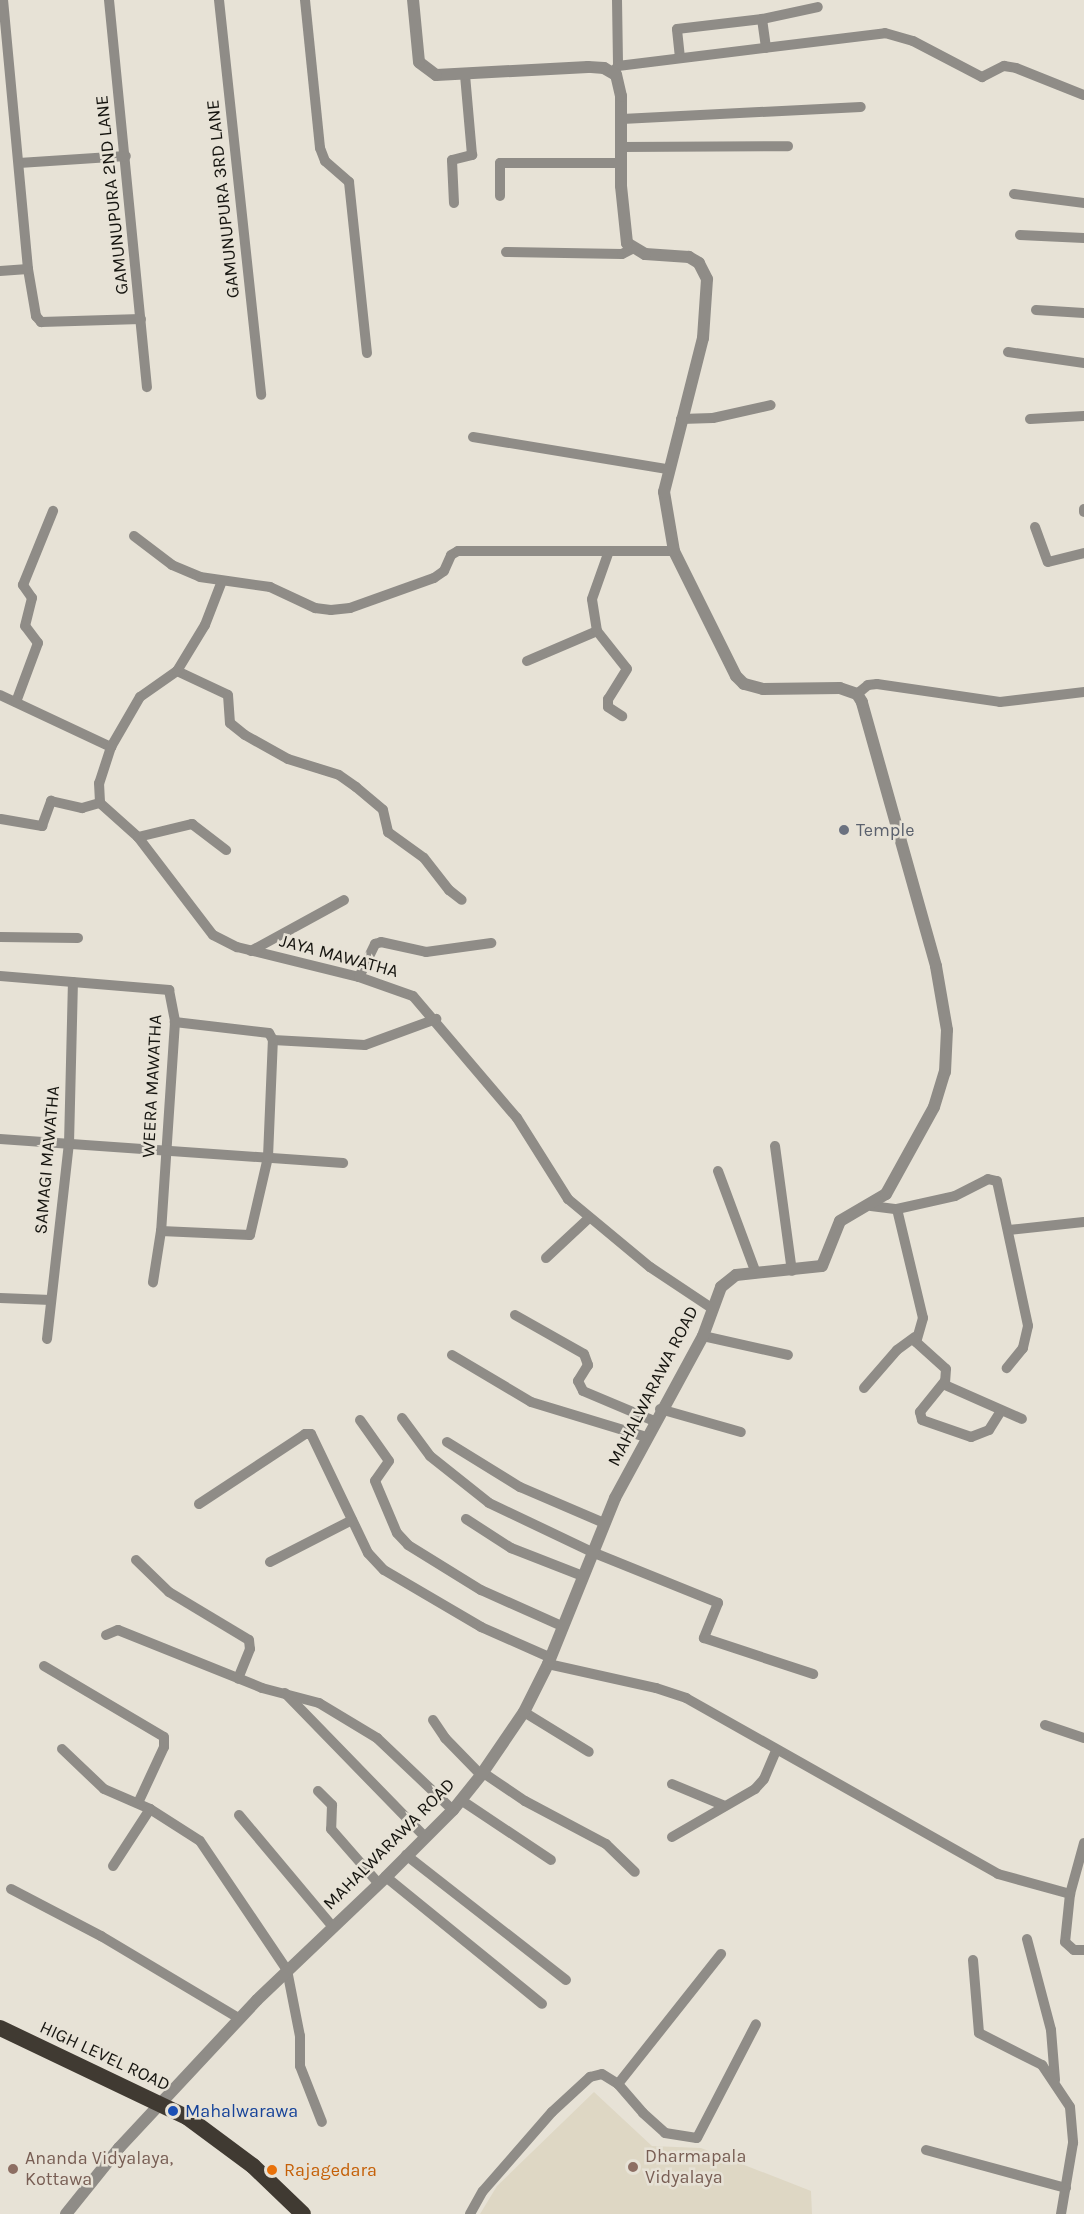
<!DOCTYPE html>
<style>
body{margin:0}
#map{position:relative;width:1084px;height:2214px;overflow:hidden;background:#e7e2d6;font-family:Karla,sans-serif}
div>[style]{position:absolute}
[style*='--x']{left:calc(var(--x)*1px);top:calc(var(--y)*1px);width:calc(var(--w)*1px);rotate:calc(var(--a)*1deg)}
.built>*{inset:0;background:#ded7c4}
.minor>*{height:10px;margin:-5px;padding:0 5px;transform-origin:5px;border-radius:5px;background:#8f8c87}
.tertiary>*{height:12px;margin:-6px;padding:0 6px;transform-origin:6px;border-radius:6px;background:#8f8c87}
.trunk>*{height:16px;margin:-8px;padding:0 8px;transform-origin:8px;border-radius:8px;background:#403a32}
.dots>*{width:16px;height:16px;translate:-50% -50%;box-sizing:border-box;border:3px solid #e7e2d6;border-radius:50%}
span{translate:-50% -50%;white-space:nowrap;text-align:center;line-height:1.15;-webkit-text-stroke:5px #e7e2d6;paint-order:stroke}
.street-label{font-size:18px;color:#161510}
.worship-label{font-size:18px;color:#5b616d}
.left{translate:0 -50%;text-align:left}
.transit-label{font-size:18px;color:#164399}
.education-label{font-size:18px;color:#785e54}
.food-label{font-size:18px;color:#c56008}
</style>
<div id="map">
<div class="built">
<div style="clip-path:polygon(594px 2092px,652px 2146px,701px 2148px,811px 2191px,812px 2214px,480px 2214px,497px 2186px)"></div>
</div>
<div class="minor">
<div style="--x:109;--y:0;--w:389;--a:84.4"></div>
<div style="--x:219;--y:0;--w:397;--a:83.9"></div>
<div style="--x:305;--y:0;--w:149;--a:84.2"></div>
<div style="--x:320;--y:148;--w:14;--a:69"></div>
<div style="--x:325;--y:161;--w:32;--a:41"></div>
<div style="--x:349;--y:182;--w:172;--a:84"></div>
<div style="--x:617;--y:0;--w:66;--a:89.1"></div>
<div style="--x:762;--y:19;--w:57;--a:-12.1"></div>
<div style="--x:680;--y:58;--w:29;--a:-96"></div>
<div style="--x:677;--y:29;--w:86;--a:-6.7"></div>
<div style="--x:762;--y:19;--w:29;--a:82"></div>
<div style="--x:613;--y:72;--w:8;--a:-50"></div>
<div style="--x:618;--y:66;--w:269;--a:-7"></div>
<div style="--x:885;--y:33;--w:29;--a:16"></div>
<div style="--x:913;--y:41;--w:78;--a:27.6"></div>
<div style="--x:982;--y:77;--w:25;--a:-27"></div>
<div style="--x:1004;--y:66;--w:12;--a:9"></div>
<div style="--x:1016;--y:68;--w:73;--a:21.7"></div>
<div style="--x:622;--y:119;--w:239;--a:-2.9"></div>
<div style="--x:621;--y:147;--w:167;--a:-0.3"></div>
<div style="--x:19;--y:163;--w:107;--a:-3.7"></div>
<div style="--x:1014;--y:194;--w:71;--a:7.3"></div>
<div style="--x:500;--y:196;--w:33;--a:-90"></div>
<div style="--x:500;--y:163;--w:121;--a:0"></div>
<div style="--x:454;--y:203;--w:43;--a:-92.7"></div>
<div style="--x:452;--y:160;--w:21;--a:-14"></div>
<div style="--x:472;--y:155;--w:80;--a:-95"></div>
<div style="--x:1020;--y:235;--w:64;--a:2.7"></div>
<div style="--x:506;--y:252;--w:116;--a:1"></div>
<div style="--x:622;--y:254;--w:11;--a:-27"></div>
<div style="--x:28;--y:269;--w:48;--a:80.3"></div>
<div style="--x:36;--y:316;--w:8;--a:50"></div>
<div style="--x:41;--y:322;--w:100;--a:-1.7"></div>
<div style="--x:0;--y:271;--w:28;--a:-4"></div>
<div style="--x:28;--y:269;--w:270;--a:-95.3"></div>
<div style="--x:1036;--y:310;--w:48;--a:3.6"></div>
<div style="--x:1008;--y:352;--w:77;--a:8.2"></div>
<div style="--x:681;--y:419;--w:32;--a:-2"></div>
<div style="--x:713;--y:418;--w:59;--a:-12.6"></div>
<div style="--x:1030;--y:419;--w:54;--a:-3.2"></div>
<div style="--x:473;--y:437;--w:197;--a:9.4"></div>
<div style="--x:1084;--y:509;--w:3;--a:90"></div>
<div style="--x:1035;--y:527;--w:37;--a:70"></div>
<div style="--x:1048;--y:562;--w:37;--a:-14"></div>
<div style="--x:134;--y:536;--w:48;--a:37.3"></div>
<div style="--x:172;--y:565;--w:30;--a:23"></div>
<div style="--x:200;--y:577;--w:71;--a:8.1"></div>
<div style="--x:270;--y:587;--w:50;--a:25"></div>
<div style="--x:315;--y:608;--w:16;--a:7"></div>
<div style="--x:331;--y:610;--w:19;--a:-6"></div>
<div style="--x:350;--y:608;--w:89;--a:-19.7"></div>
<div style="--x:434;--y:578;--w:12;--a:-35"></div>
<div style="--x:444;--y:571;--w:17;--a:-66"></div>
<div style="--x:451;--y:555;--w:8;--a:-30"></div>
<div style="--x:458;--y:551;--w:216;--a:0"></div>
<div style="--x:597;--y:631;--w:48;--a:51.7"></div>
<div style="--x:627;--y:669;--w:36;--a:122"></div>
<div style="--x:608;--y:699;--w:8;--a:90"></div>
<div style="--x:608;--y:707;--w:17;--a:33"></div>
<div style="--x:527;--y:661;--w:76;--a:-23.2"></div>
<div style="--x:597;--y:631;--w:32;--a:-99"></div>
<div style="--x:592;--y:599;--w:51;--a:-70.5"></div>
<div style="--x:177;--y:671;--w:56;--a:25.2"></div>
<div style="--x:228;--y:695;--w:28;--a:86"></div>
<div style="--x:230;--y:723;--w:19;--a:39"></div>
<div style="--x:245;--y:735;--w:49;--a:29.2"></div>
<div style="--x:288;--y:759;--w:53;--a:17.4"></div>
<div style="--x:339;--y:775;--w:21;--a:35"></div>
<div style="--x:356;--y:787;--w:35;--a:40"></div>
<div style="--x:383;--y:810;--w:23;--a:77"></div>
<div style="--x:388;--y:832;--w:44;--a:35.8"></div>
<div style="--x:424;--y:858;--w:41;--a:52"></div>
<div style="--x:449;--y:890;--w:16;--a:38"></div>
<div style="--x:857;--y:694;--w:14;--a:-39"></div>
<div style="--x:868;--y:685;--w:9;--a:-6"></div>
<div style="--x:877;--y:684;--w:124;--a:8.3"></div>
<div style="--x:1000;--y:702;--w:85;--a:-6.8"></div>
<div style="--x:0;--y:695;--w:123;--a:25.1"></div>
<div style="--x:111;--y:747;--w:38;--a:108"></div>
<div style="--x:99;--y:783;--w:20;--a:87"></div>
<div style="--x:100;--y:803;--w:51;--a:41.8"></div>
<div style="--x:138;--y:837;--w:123;--a:52.6"></div>
<div style="--x:213;--y:935;--w:27;--a:27"></div>
<div style="--x:237;--y:947;--w:126;--a:13.8"></div>
<div style="--x:359;--y:977;--w:57;--a:19.4"></div>
<div style="--x:413;--y:996;--w:160;--a:49.6"></div>
<div style="--x:517;--y:1118;--w:96;--a:57.8"></div>
<div style="--x:568;--y:1199;--w:107;--a:39.7"></div>
<div style="--x:650;--y:1267;--w:76;--a:33.7"></div>
<div style="--x:16;--y:702;--w:63;--a:-69.6"></div>
<div style="--x:38;--y:643;--w:21;--a:-127"></div>
<div style="--x:25;--y:626;--w:29;--a:-76"></div>
<div style="--x:32;--y:598;--w:16;--a:-125"></div>
<div style="--x:23;--y:585;--w:80;--a:-67.9"></div>
<div style="--x:111;--y:747;--w:58;--a:-59.9"></div>
<div style="--x:140;--y:697;--w:45;--a:-35.1"></div>
<div style="--x:177;--y:671;--w:54;--a:-58.7"></div>
<div style="--x:205;--y:625;--w:47;--a:-68.9"></div>
<div style="--x:1;--y:819;--w:42;--a:9.7"></div>
<div style="--x:42;--y:826;--w:27;--a:-70"></div>
<div style="--x:51;--y:801;--w:32;--a:13"></div>
<div style="--x:82;--y:808;--w:19;--a:-16"></div>
<div style="--x:138;--y:837;--w:56;--a:-13.5"></div>
<div style="--x:192;--y:824;--w:43;--a:37.4"></div>
<div style="--x:0;--y:937;--w:78;--a:0.7"></div>
<div style="--x:251;--y:951;--w:106;--a:-28.7"></div>
<div style="--x:0;--y:976;--w:170;--a:4.7"></div>
<div style="--x:169;--y:990;--w:33;--a:79"></div>
<div style="--x:175;--y:1022;--w:209;--a:93.8"></div>
<div style="--x:161;--y:1231;--w:52;--a:98.9"></div>
<div style="--x:359;--y:977;--w:37;--a:-64"></div>
<div style="--x:375;--y:944;--w:6;--a:-18"></div>
<div style="--x:381;--y:942;--w:46;--a:12.5"></div>
<div style="--x:426;--y:952;--w:66;--a:-7.9"></div>
<div style="--x:273;--y:1040;--w:92;--a:3.1"></div>
<div style="--x:365;--y:1045;--w:76;--a:-20.1"></div>
<div style="--x:0;--y:1139;--w:344;--a:4"></div>
<div style="--x:775;--y:1146;--w:126;--a:82.3"></div>
<div style="--x:718;--y:1171;--w:109;--a:69.6"></div>
<div style="--x:871;--y:1206;--w:26;--a:7"></div>
<div style="--x:897;--y:1209;--w:112;--a:76.6"></div>
<div style="--x:923;--y:1318;--w:25;--a:106"></div>
<div style="--x:916;--y:1342;--w:40;--a:42"></div>
<div style="--x:946;--y:1369;--w:16;--a:94"></div>
<div style="--x:945;--y:1385;--w:84;--a:23.8"></div>
<div style="--x:897;--y:1209;--w:59;--a:-12.6"></div>
<div style="--x:955;--y:1196;--w:37;--a:-27"></div>
<div style="--x:988;--y:1179;--w:9;--a:13"></div>
<div style="--x:997;--y:1181;--w:148;--a:77.9"></div>
<div style="--x:1028;--y:1326;--w:23;--a:103"></div>
<div style="--x:1023;--y:1348;--w:26;--a:129"></div>
<div style="--x:1009;--y:1230;--w:75;--a:-6.1"></div>
<div style="--x:161;--y:1231;--w:89;--a:2.6"></div>
<div style="--x:250;--y:1235;--w:80;--a:-77"></div>
<div style="--x:268;--y:1157;--w:117;--a:-87.6"></div>
<div style="--x:273;--y:1040;--w:8;--a:-120"></div>
<div style="--x:269;--y:1033;--w:95;--a:-173.3"></div>
<div style="--x:546;--y:1258;--w:57;--a:-42.9"></div>
<div style="--x:0;--y:1298;--w:51;--a:2.2"></div>
<div style="--x:515;--y:1315;--w:79;--a:29.5"></div>
<div style="--x:584;--y:1354;--w:12;--a:70"></div>
<div style="--x:588;--y:1365;--w:19;--a:122"></div>
<div style="--x:578;--y:1381;--w:11;--a:63"></div>
<div style="--x:583;--y:1391;--w:77;--a:22.9"></div>
<div style="--x:703;--y:1336;--w:87;--a:12.6"></div>
<div style="--x:47;--y:1339;--w:196;--a:-83.6"></div>
<div style="--x:69;--y:1144;--w:162;--a:-88.6"></div>
<div style="--x:452;--y:1355;--w:92;--a:30.7"></div>
<div style="--x:531;--y:1402;--w:120;--a:16.9"></div>
<div style="--x:945;--y:1381;--w:40;--a:129"></div>
<div style="--x:920;--y:1412;--w:8;--a:76"></div>
<div style="--x:922;--y:1420;--w:52;--a:19.1"></div>
<div style="--x:971;--y:1437;--w:19;--a:-21"></div>
<div style="--x:989;--y:1430;--w:22;--a:-58"></div>
<div style="--x:864;--y:1388;--w:50;--a:-49"></div>
<div style="--x:897;--y:1350;--w:22;--a:-36"></div>
<div style="--x:660;--y:1409;--w:84;--a:15.9"></div>
<div style="--x:402;--y:1418;--w:47;--a:53.6"></div>
<div style="--x:430;--y:1456;--w:75;--a:38.5"></div>
<div style="--x:489;--y:1503;--w:114;--a:25.4"></div>
<div style="--x:592;--y:1552;--w:136;--a:22"></div>
<div style="--x:718;--y:1603;--w:38;--a:112"></div>
<div style="--x:704;--y:1638;--w:115;--a:18.3"></div>
<div style="--x:360;--y:1420;--w:50;--a:54.7"></div>
<div style="--x:389;--y:1461;--w:24;--a:125"></div>
<div style="--x:375;--y:1481;--w:56;--a:67.1"></div>
<div style="--x:397;--y:1533;--w:16;--a:47"></div>
<div style="--x:408;--y:1545;--w:86;--a:31.7"></div>
<div style="--x:481;--y:1590;--w:89;--a:24"></div>
<div style="--x:447;--y:1442;--w:86;--a:31.7"></div>
<div style="--x:520;--y:1487;--w:91;--a:23.2"></div>
<div style="--x:199;--y:1504;--w:127;--a:-33.4"></div>
<div style="--x:305;--y:1434;--w:6;--a:0"></div>
<div style="--x:311;--y:1434;--w:132;--a:64.4"></div>
<div style="--x:368;--y:1553;--w:23;--a:47"></div>
<div style="--x:384;--y:1570;--w:113;--a:30.4"></div>
<div style="--x:481;--y:1627;--w:74;--a:23.8"></div>
<div style="--x:466;--y:1519;--w:54;--a:32.8"></div>
<div style="--x:511;--y:1548;--w:77;--a:21.3"></div>
<div style="--x:136;--y:1560;--w:46;--a:44.1"></div>
<div style="--x:169;--y:1592;--w:93;--a:31"></div>
<div style="--x:249;--y:1640;--w:9;--a:84"></div>
<div style="--x:250;--y:1649;--w:32;--a:112"></div>
<div style="--x:270;--y:1562;--w:92;--a:-27.1"></div>
<div style="--x:106;--y:1635;--w:13;--a:-23"></div>
<div style="--x:118;--y:1630;--w:155;--a:21.9"></div>
<div style="--x:262;--y:1688;--w:59;--a:14.7"></div>
<div style="--x:319;--y:1703;--w:68;--a:31.1"></div>
<div style="--x:377;--y:1738;--w:105;--a:43.5"></div>
<div style="--x:548;--y:1664;--w:111;--a:12.5"></div>
<div style="--x:656;--y:1688;--w:32;--a:18"></div>
<div style="--x:686;--y:1698;--w:358;--a:29.4"></div>
<div style="--x:998;--y:1874;--w:75;--a:15.5"></div>
<div style="--x:1070;--y:1894;--w:48;--a:95.9"></div>
<div style="--x:1065;--y:1942;--w:12;--a:42"></div>
<div style="--x:1074;--y:1950;--w:10;--a:0"></div>
<div style="--x:44;--y:1666;--w:139;--a:30.6"></div>
<div style="--x:164;--y:1737;--w:10;--a:90"></div>
<div style="--x:164;--y:1747;--w:62;--a:114.9"></div>
<div style="--x:285;--y:1693;--w:201;--a:45.8"></div>
<div style="--x:524;--y:1712;--w:76;--a:31.6"></div>
<div style="--x:433;--y:1720;--w:22;--a:56"></div>
<div style="--x:445;--y:1738;--w:52;--a:45.8"></div>
<div style="--x:1045;--y:1725;--w:41;--a:18.4"></div>
<div style="--x:62;--y:1749;--w:58;--a:43.6"></div>
<div style="--x:104;--y:1789;--w:50;--a:23.5"></div>
<div style="--x:150;--y:1809;--w:59;--a:32.6"></div>
<div style="--x:200;--y:1841;--w:156;--a:56"></div>
<div style="--x:287;--y:1970;--w:67;--a:78.9"></div>
<div style="--x:300;--y:2036;--w:30;--a:90"></div>
<div style="--x:300;--y:2066;--w:60;--a:68.6"></div>
<div style="--x:482;--y:1772;--w:52;--a:34"></div>
<div style="--x:525;--y:1801;--w:92;--a:28"></div>
<div style="--x:606;--y:1844;--w:40;--a:44"></div>
<div style="--x:672;--y:1784;--w:57;--a:22.5"></div>
<div style="--x:318;--y:1791;--w:20;--a:45"></div>
<div style="--x:332;--y:1805;--w:24;--a:92"></div>
<div style="--x:331;--y:1829;--w:73;--a:48.9"></div>
<div style="--x:461;--y:1800;--w:108;--a:33.7"></div>
<div style="--x:239;--y:1815;--w:146;--a:50"></div>
<div style="--x:672;--y:1837;--w:96;--a:-30"></div>
<div style="--x:755;--y:1789;--w:13;--a:-48"></div>
<div style="--x:764;--y:1779;--w:30;--a:-67"></div>
<div style="--x:406;--y:1855;--w:203;--a:38"></div>
<div style="--x:113;--y:1866;--w:68;--a:-57"></div>
<div style="--x:386;--y:1877;--w:201;--a:39.1"></div>
<div style="--x:11;--y:1889;--w:102;--a:27.6"></div>
<div style="--x:101;--y:1936;--w:162;--a:30.8"></div>
<div style="--x:1070;--y:1894;--w:53;--a:-74.6"></div>
<div style="--x:1027;--y:1939;--w:94;--a:75.2"></div>
<div style="--x:1051;--y:2030;--w:50;--a:85.4"></div>
<div style="--x:973;--y:1960;--w:73;--a:85.3"></div>
<div style="--x:979;--y:2033;--w:71;--a:26.9"></div>
<div style="--x:1042;--y:2065;--w:50;--a:56.3"></div>
<div style="--x:1070;--y:2107;--w:36;--a:85"></div>
<div style="--x:1073;--y:2143;--w:72;--a:99.6"></div>
<div style="--x:618;--y:2084;--w:166;--a:-51.6"></div>
<div style="--x:926;--y:2150;--w:145;--a:15.2"></div>
<div style="--x:470;--y:2214;--w:26;--a:-61"></div>
<div style="--x:483;--y:2191;--w:105;--a:-48.9"></div>
<div style="--x:552;--y:2112;--w:52;--a:-42.6"></div>
<div style="--x:590;--y:2077;--w:12;--a:-14"></div>
<div style="--x:602;--y:2074;--w:19;--a:32"></div>
<div style="--x:618;--y:2084;--w:38;--a:49"></div>
<div style="--x:643;--y:2113;--w:30;--a:42"></div>
<div style="--x:665;--y:2133;--w:32;--a:9"></div>
<div style="--x:697;--y:2138;--w:128;--a:-62.6"></div>
</div>
<div class="tertiary">
<div style="--x:66;--y:2214;--w:85;--a:-51.2"></div>
<div style="--x:119;--y:2148;--w:202;--a:-47"></div>
<div style="--x:257;--y:2000;--w:178;--a:-43.6"></div>
<div style="--x:386;--y:1877;--w:95;--a:-45"></div>
<div style="--x:453;--y:1810;--w:45;--a:-51.3"></div>
<div style="--x:481;--y:1775;--w:76;--a:-55.7"></div>
<div style="--x:524;--y:1712;--w:54;--a:-63.4"></div>
<div style="--x:548;--y:1664;--w:179;--a:-68"></div>
<div style="--x:615;--y:1498;--w:184;--a:-61.5"></div>
<div style="--x:703;--y:1336;--w:52;--a:-69.8"></div>
<div style="--x:721;--y:1287;--w:19;--a:-39"></div>
<div style="--x:736;--y:1275;--w:86;--a:-6"></div>
<div style="--x:822;--y:1266;--w:48;--a:-68.2"></div>
<div style="--x:840;--y:1221;--w:53;--a:-30.4"></div>
<div style="--x:886;--y:1194;--w:99;--a:-61.1"></div>
<div style="--x:934;--y:1107;--w:37;--a:-73"></div>
<div style="--x:945;--y:1072;--w:42;--a:-87.3"></div>
<div style="--x:947;--y:1030;--w:65;--a:-99.8"></div>
<div style="--x:936;--y:966;--w:274;--a:-105.7"></div>
<div style="--x:862;--y:702;--w:9;--a:-122"></div>
<div style="--x:857;--y:694;--w:18;--a:-161"></div>
<div style="--x:840;--y:688;--w:77;--a:179.3"></div>
<div style="--x:763;--y:689;--w:20;--a:-165"></div>
<div style="--x:744;--y:684;--w:11;--a:-135"></div>
<div style="--x:736;--y:676;--w:140;--a:-116.4"></div>
<div style="--x:674;--y:551;--w:60;--a:-99.6"></div>
<div style="--x:664;--y:492;--w:159;--a:-75.8"></div>
<div style="--x:703;--y:338;--w:59;--a:-86.1"></div>
<div style="--x:707;--y:279;--w:18;--a:-117"></div>
<div style="--x:699;--y:263;--w:12;--a:-149"></div>
<div style="--x:689;--y:257;--w:44;--a:-176.1"></div>
<div style="--x:645;--y:254;--w:21;--a:-149"></div>
<div style="--x:627;--y:243;--w:57;--a:-96"></div>
<div style="--x:621;--y:186;--w:90;--a:-90"></div>
<div style="--x:621;--y:96;--w:22;--a:-103"></div>
<div style="--x:616;--y:75;--w:14;--a:-150"></div>
<div style="--x:604;--y:68;--w:16;--a:-176"></div>
<div style="--x:588;--y:67;--w:152;--a:177"></div>
<div style="--x:436;--y:75;--w:21;--a:-143"></div>
<div style="--x:419;--y:62;--w:62;--a:-95.5"></div>
</div>
<div class="trunk">
<div style="--x:0;--y:2028;--w:207;--a:25.5"></div>
<div style="--x:187;--y:2117;--w:82;--a:36.6"></div>
<div style="--x:253;--y:2166;--w:69;--a:43.8"></div>
</div>
<div class="dots">
<div style="left:844px;top:830px;background:#6b7280"></div>
<div style="left:173px;top:2111px;background:#1a4fb4"></div>
<div style="left:633px;top:2167px;background:#8d6e63"></div>
<div style="left:13px;top:2169px;background:#8d6e63"></div>
<div style="left:272px;top:2170px;background:#e8710a"></div>
</div>
<div class="street-label">
<span style="left:112px;top:195px;rotate:-96deg">GAMUNUPURA 2ND LANE</span>
<span style="left:223px;top:199px;rotate:-96deg">GAMUNUPURA 3RD LANE</span>
<span style="left:339px;top:956px;rotate:15deg">JAYA MAWATHA</span>
<span style="left:152px;top:1086px;rotate:-87deg">WEERA MAWATHA</span>
<span style="left:47px;top:1160px;rotate:-85deg">SAMAGI MAWATHA</span>
<span style="left:653px;top:1386px;rotate:-63deg">MAHALWARAWA ROAD</span>
<span style="left:389px;top:1844px;rotate:-45deg">MAHALWARAWA ROAD</span>
<span style="left:105px;top:2056px;rotate:25deg">HIGH LEVEL ROAD</span>
</div>
<div class="worship-label">
<span class="left" style="left:856px;top:830px">Temple</span>
</div>
<div class="transit-label">
<span class="left" style="left:185px;top:2111px">Mahalwarawa</span>
</div>
<div class="education-label">
<span class="left" style="left:645px;top:2167px">Dharmapala<br>Vidyalaya</span>
<span class="left" style="left:25px;top:2169px">Ananda Vidyalaya,<br>Kottawa</span>
</div>
<div class="food-label">
<span class="left" style="left:284px;top:2170px">Rajagedara</span>
</div>
</div>
